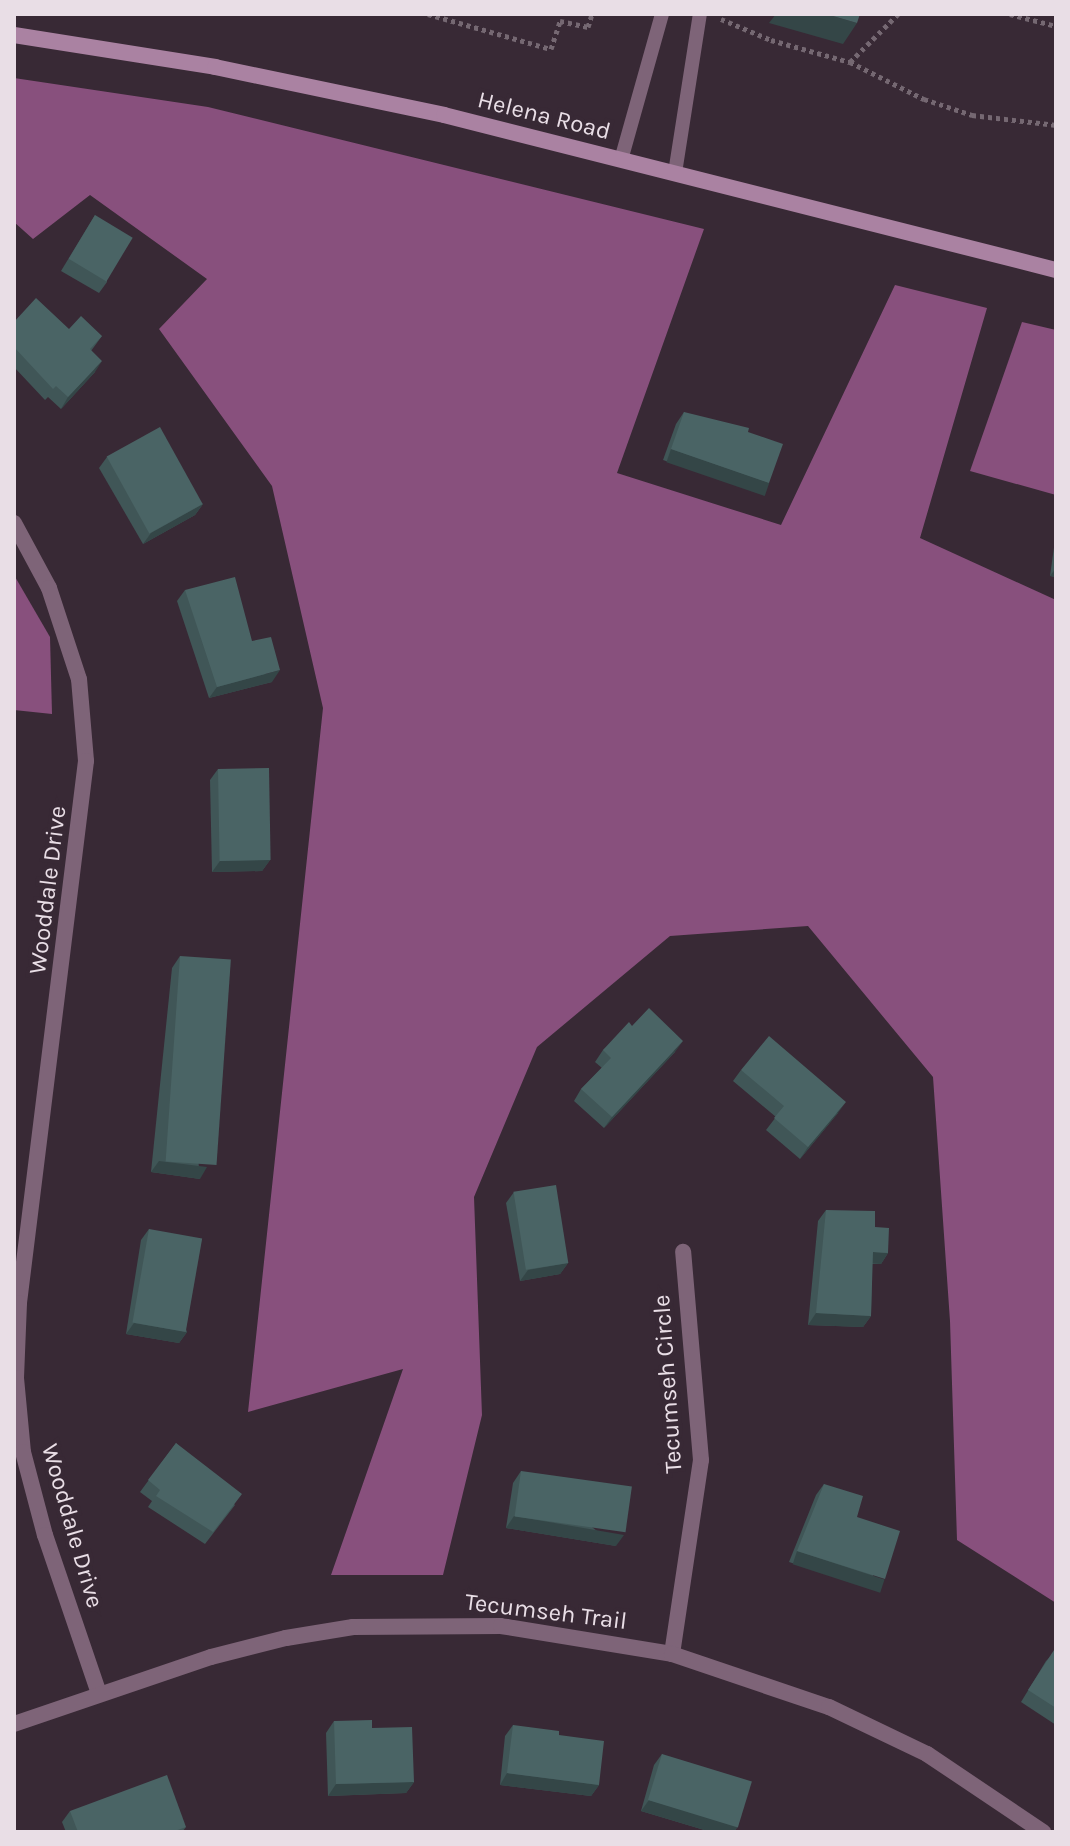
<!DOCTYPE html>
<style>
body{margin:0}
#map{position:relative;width:1070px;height:1846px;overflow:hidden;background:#382935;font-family:Karla,sans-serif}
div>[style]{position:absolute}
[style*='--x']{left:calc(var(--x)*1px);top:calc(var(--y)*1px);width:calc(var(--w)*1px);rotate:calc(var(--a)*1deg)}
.forest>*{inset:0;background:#88507d}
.path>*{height:5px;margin-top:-2.5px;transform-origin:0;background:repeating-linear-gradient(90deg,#756872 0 4px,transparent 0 8px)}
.lane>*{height:14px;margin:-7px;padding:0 7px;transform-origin:7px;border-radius:7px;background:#7e6478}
.street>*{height:16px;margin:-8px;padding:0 8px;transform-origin:8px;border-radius:8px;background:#7e6478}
.secondary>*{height:16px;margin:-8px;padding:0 8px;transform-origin:8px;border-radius:8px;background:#aa82a2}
.wall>*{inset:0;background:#405657}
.shaded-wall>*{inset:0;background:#344647;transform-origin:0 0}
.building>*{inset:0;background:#4a6465;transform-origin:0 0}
span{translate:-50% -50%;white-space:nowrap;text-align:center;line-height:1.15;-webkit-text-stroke:8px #382935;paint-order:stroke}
.street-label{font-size:24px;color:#e9dee6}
.frame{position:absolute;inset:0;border:16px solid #e9dee6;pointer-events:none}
</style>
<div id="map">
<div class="forest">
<div style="clip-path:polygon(14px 78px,208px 107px,704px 229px,617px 473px,781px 525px,895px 285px,987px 308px,920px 538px,1056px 600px,1056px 1603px,957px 1540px,950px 1321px,933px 1077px,808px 926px,670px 936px,537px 1047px,474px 1197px,482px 1415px,443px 1575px,331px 1575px,403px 1369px,248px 1412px,323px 708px,272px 486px,159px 329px,207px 279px,90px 195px,33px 239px,14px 222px)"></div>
<div style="clip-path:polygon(1022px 322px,1056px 330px,1056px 495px,970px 471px)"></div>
<div style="clip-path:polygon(14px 575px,50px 637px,52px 714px,14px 710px)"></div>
</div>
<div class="path">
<div style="--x:428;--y:14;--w:128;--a:15.9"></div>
<div style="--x:551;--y:49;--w:29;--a:-72"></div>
<div style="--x:560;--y:21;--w:29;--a:12"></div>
<div style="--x:588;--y:27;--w:14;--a:-73"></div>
<div style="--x:1010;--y:14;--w:48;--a:14.6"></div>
<div style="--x:721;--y:19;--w:54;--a:22.8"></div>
<div style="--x:771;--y:40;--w:82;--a:15.6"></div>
<div style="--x:850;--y:62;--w:83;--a:26.6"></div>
<div style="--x:924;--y:99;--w:51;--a:18.4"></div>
<div style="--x:972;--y:115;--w:85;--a:6.8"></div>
<div style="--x:850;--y:62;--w:68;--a:-45"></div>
</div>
<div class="lane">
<div style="--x:621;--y:160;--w:152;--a:-74.3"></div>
<div style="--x:675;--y:173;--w:161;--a:-81.1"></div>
</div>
<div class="street">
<div style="--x:14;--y:523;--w:74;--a:61.7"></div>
<div style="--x:49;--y:588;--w:96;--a:71.8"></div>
<div style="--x:79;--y:679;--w:82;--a:85.1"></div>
<div style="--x:86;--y:761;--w:546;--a:97.05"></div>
<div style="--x:19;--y:1303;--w:75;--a:92.3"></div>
<div style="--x:16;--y:1378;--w:74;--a:84.6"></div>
<div style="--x:23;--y:1452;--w:86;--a:75.2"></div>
<div style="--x:45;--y:1535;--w:168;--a:71.2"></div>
<div style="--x:672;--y:1654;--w:196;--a:-81.5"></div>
<div style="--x:701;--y:1460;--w:209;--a:-94.9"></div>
<div style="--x:14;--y:1724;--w:208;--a:-18.8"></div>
<div style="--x:211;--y:1657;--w:77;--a:-14.2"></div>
<div style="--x:286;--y:1638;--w:68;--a:-9.3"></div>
<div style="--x:353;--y:1627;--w:148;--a:-0.4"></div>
<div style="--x:501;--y:1626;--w:173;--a:9.3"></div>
<div style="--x:672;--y:1654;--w:166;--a:18.7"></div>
<div style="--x:829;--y:1707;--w:109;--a:25.6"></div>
<div style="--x:927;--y:1754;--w:140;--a:33.9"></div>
</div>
<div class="secondary">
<div style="--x:14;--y:35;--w:204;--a:9"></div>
<div style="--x:215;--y:67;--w:234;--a:11.8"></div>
<div style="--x:444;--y:115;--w:631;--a:14.21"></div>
</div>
<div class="wall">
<div style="clip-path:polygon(95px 215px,107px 282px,99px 293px,61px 271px)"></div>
<div style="clip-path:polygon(14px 322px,69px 329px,102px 336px,91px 351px,95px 372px,61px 409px,48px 397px,45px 400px,14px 367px)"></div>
<div style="clip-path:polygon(684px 412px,769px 483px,762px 494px,663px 460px,676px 424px)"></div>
<div style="clip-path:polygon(107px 457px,203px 504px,195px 515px,143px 544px,99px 468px)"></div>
<div style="clip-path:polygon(1056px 533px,1056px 577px,1050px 576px)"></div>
<div style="clip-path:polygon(185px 590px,272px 682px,209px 698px,177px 601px)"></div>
<div style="clip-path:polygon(218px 769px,270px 860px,262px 871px,212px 872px,210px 780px)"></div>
<div style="clip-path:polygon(180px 956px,200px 1179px,151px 1172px,172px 968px)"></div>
<div style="clip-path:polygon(632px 1026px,675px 1052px,604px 1128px,574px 1101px,581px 1089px,602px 1068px,595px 1062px,603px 1050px)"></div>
<div style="clip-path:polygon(741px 1070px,838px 1113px,800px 1159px,766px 1130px,776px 1117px,733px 1081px)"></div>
<div style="clip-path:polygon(514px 1192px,568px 1263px,560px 1274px,520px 1281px,506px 1203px)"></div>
<div style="clip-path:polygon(826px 1210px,875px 1227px,888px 1253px,881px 1264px,872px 1264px,871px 1316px,863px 1327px,808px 1325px,818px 1221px)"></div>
<div style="clip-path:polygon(149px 1229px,187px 1332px,179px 1343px,126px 1334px,141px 1240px)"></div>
<div style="clip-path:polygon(176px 1443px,235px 1505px,205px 1544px,148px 1507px,152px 1501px,140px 1492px)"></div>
<div style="clip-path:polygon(521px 1471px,616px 1546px,506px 1528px,513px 1483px)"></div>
<div style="clip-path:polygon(824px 1484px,857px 1517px,877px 1590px,789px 1562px,816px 1495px)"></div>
<div style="clip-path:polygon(1056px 1651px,1056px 1725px,1021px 1702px,1046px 1661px)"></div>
<div style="clip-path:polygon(334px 1721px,372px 1728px,414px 1782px,406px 1793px,328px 1796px,326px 1733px)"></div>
<div style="clip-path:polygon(513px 1725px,599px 1785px,591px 1796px,500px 1785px,505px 1736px)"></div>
<div style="clip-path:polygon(662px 1754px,738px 1826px,734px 1832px,711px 1832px,641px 1811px,654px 1765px)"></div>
<div style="clip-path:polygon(70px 1811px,186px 1827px,182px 1832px,66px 1832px,62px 1822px)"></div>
</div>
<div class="shaded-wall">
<div style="clip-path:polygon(776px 14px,826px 14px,857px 23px,843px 44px,769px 23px)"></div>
<div style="clip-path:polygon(102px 361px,95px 372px,61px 409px,68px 397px)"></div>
<div style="left:671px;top:449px;width:104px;height:14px;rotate:19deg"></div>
<div style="clip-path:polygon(203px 504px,195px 515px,143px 544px,151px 533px)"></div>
<div style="clip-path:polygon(1056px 568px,1056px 577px,1050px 576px)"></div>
<div style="clip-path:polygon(280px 670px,272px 682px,209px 698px,217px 687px)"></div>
<div style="clip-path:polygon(270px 860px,262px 871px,212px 872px,220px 861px)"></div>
<div style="clip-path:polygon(683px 1041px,675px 1052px,604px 1128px,612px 1117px)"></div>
<div style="clip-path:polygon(846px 1102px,838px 1113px,800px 1159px,808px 1147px)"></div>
<div style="clip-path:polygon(159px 1161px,207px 1167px,200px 1179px,151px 1172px)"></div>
<div style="clip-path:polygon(873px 1252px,888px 1253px,881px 1264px,865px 1263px)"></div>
<div style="clip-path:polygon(568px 1263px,560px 1274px,520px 1281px,528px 1270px)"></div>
<div style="clip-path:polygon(816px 1313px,871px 1316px,863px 1327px,808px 1325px)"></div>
<div style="clip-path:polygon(134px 1323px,187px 1332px,179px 1343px,126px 1334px)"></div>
<div style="clip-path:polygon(514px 1516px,624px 1535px,616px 1546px,506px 1528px)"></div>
<div style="left:797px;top:1551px;width:92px;height:14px;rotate:18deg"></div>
<div style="clip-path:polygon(507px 1773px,599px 1785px,591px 1796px,500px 1785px)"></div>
<div style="clip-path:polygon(414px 1782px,406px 1793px,328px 1796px,336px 1784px)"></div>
<div style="clip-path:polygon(649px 1800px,738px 1826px,734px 1832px,711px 1832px,641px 1811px)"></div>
</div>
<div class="building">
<div style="clip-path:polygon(826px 14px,860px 14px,857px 23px)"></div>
<div style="left:95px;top:215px;width:44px;height:51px;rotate:31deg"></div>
<div style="clip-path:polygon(36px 298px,69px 329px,81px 316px,102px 336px,90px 349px,102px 361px,68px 397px,56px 386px,53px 389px,14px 347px,14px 322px)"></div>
<div style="clip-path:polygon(684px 412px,749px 428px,748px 432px,783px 444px,769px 483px,671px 449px)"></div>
<div style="left:160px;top:427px;width:88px;height:61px;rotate:61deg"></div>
<div style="clip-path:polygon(235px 577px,252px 641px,271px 637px,280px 670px,217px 687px,185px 590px)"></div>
<div style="left:269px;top:768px;width:92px;height:51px;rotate:89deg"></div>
<div style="left:180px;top:956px;width:51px;height:206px;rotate:4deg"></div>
<div style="clip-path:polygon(649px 1008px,683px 1041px,612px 1117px,581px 1089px,611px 1058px,603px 1050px,629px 1022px,632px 1026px)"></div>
<div style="clip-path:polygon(769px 1036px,846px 1102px,808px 1147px,774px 1118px,784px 1106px,741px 1070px)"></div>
<div style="left:556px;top:1185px;width:79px;height:43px;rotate:81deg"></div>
<div style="clip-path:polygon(826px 1210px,875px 1211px,875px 1227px,889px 1228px,888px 1253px,873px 1252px,871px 1316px,816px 1313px)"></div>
<div style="left:149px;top:1229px;width:54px;height:95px;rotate:10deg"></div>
<div style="clip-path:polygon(176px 1443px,242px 1494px,213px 1532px,156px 1496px,160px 1490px,148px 1480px)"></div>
<div style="left:521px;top:1471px;width:112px;height:46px;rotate:8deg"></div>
<div style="clip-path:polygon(824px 1484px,863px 1496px,857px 1517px,900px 1531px,885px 1579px,797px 1551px)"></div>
<div style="clip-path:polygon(1054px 1650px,1056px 1651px,1056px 1708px,1028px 1690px)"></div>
<div style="clip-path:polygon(372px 1720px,372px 1728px,412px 1727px,414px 1782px,336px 1784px,334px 1721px)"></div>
<div style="clip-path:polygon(513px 1725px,559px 1731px,559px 1735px,604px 1741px,599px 1785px,507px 1773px)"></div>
<div style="left:662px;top:1754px;width:94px;height:48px;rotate:17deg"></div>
<div style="clip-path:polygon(167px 1775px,186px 1827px,172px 1832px,78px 1832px,70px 1811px)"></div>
</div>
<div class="street-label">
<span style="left:544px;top:116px;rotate:14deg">Helena Road</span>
<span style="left:48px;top:890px;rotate:-83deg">Wooddale Drive</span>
<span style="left:668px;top:1384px;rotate:-94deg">Tecumseh Circle</span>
<span style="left:72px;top:1526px;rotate:74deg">Wooddale Drive</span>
<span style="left:546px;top:1612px;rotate:7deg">Tecumseh Trail</span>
</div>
<div class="frame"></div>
</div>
